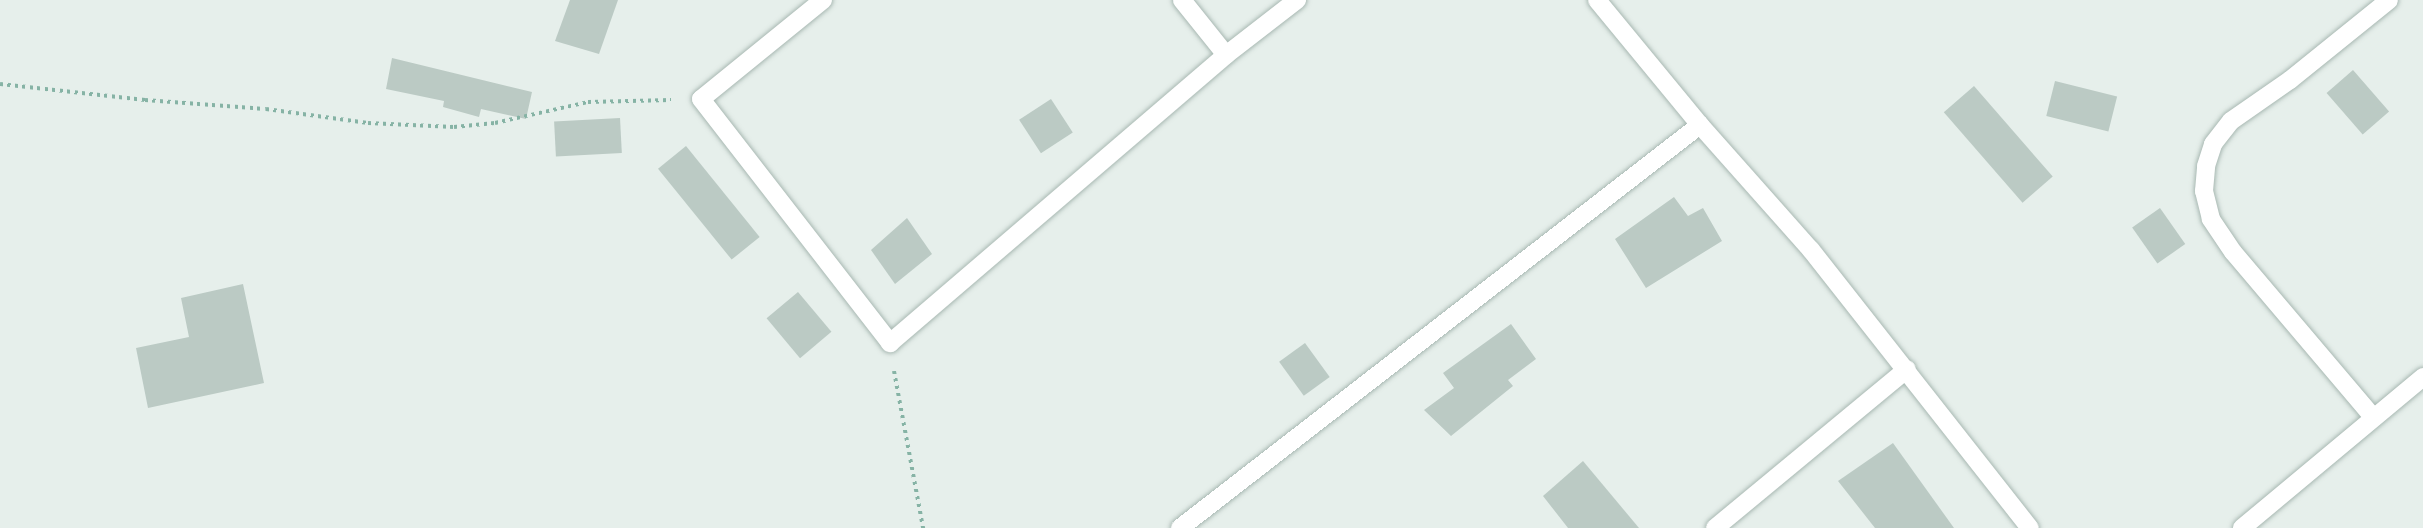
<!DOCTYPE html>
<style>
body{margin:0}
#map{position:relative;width:2423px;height:528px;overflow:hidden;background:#e6efeb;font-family:"PT Sans",sans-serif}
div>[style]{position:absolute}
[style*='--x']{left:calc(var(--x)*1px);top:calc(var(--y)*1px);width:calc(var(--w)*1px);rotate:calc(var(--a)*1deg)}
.building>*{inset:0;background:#bbcac4;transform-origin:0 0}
.path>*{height:4px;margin-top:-2px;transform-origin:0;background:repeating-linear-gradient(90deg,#86b3a5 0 3px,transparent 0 7.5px)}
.roads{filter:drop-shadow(0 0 2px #a8b8b2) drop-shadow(0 0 2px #a8b8b2)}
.minor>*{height:18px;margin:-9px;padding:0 9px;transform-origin:9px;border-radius:9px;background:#fff}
span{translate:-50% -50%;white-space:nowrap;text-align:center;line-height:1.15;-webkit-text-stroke:5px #f7fbf9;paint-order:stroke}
</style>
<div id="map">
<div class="building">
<div style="clip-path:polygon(570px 0,618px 0,599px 54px,555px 41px)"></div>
<div style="clip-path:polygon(392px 58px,532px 92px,526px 119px,481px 109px,479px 117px,443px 107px,444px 101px,386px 89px)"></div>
<div style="left:2353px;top:70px;width:55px;height:35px;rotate:49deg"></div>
<div style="left:2055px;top:81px;width:64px;height:36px;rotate:14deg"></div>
<div style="left:1974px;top:86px;width:120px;height:40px;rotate:49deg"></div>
<div style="left:1051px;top:99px;width:40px;height:38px;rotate:57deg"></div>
<div style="left:620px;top:118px;width:35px;height:66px;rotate:87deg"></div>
<div style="left:686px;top:146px;width:117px;height:36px;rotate:51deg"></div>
<div style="clip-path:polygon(1674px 197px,1688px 216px,1703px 208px,1722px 241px,1646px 288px,1615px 239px)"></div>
<div style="left:2160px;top:208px;width:44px;height:34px;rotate:55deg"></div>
<div style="clip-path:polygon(907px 218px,932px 254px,895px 284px,871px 250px)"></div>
<div style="clip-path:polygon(243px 284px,264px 383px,148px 408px,136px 348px,189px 337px,181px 298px)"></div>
<div style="left:798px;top:292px;width:52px;height:41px;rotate:50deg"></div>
<div style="clip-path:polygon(1511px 324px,1536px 359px,1508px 380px,1513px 386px,1451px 436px,1424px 410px,1454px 388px,1443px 373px)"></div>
<div style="left:1305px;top:343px;width:42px;height:32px;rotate:54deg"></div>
<div style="clip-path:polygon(1893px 443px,1954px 528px,1875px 528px,1838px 481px)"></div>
<div style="clip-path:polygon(1583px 461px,1639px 528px,1568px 528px,1543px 496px)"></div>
</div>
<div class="path">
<div style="--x:0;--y:84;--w:146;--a:6.3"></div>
<div style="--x:145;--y:100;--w:121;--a:4.3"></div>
<div style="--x:266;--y:109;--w:103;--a:7.8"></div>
<div style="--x:368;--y:123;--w:86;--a:2.7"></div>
<div style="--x:454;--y:127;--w:41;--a:-5.6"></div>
<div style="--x:495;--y:123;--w:95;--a:-12.7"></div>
<div style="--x:588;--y:102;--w:83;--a:-1.4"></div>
<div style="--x:894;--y:371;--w:160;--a:79.5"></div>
</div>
<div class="roads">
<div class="minor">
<div style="--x:823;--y:0;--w:157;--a:140.9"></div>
<div style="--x:701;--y:99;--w:309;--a:52.2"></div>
<div style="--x:890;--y:343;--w:443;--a:-40.6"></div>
<div style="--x:1226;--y:55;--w:90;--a:-37.8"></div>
<div style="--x:1182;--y:0;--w:70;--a:51.3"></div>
<div style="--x:1597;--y:0;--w:162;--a:50.5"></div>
<div style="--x:1700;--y:125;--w:167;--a:48.4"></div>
<div style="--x:1811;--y:250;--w:354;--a:51.8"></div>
<div style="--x:2373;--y:417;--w:216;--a:-130.3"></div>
<div style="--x:2233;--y:252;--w:40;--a:-124"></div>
<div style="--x:2211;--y:219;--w:29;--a:-104"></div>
<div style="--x:2204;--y:191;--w:25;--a:-85"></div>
<div style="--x:2206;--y:166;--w:23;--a:-72"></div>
<div style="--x:2213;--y:144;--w:29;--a:-52"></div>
<div style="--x:2231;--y:121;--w:72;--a:-34.8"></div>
<div style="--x:2290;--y:80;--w:127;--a:-38.9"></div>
<div style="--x:1180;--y:528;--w:658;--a:-37.78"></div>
<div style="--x:1715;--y:528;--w:249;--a:-39.6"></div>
<div style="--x:2242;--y:528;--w:236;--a:-39.8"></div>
</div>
</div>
</div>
